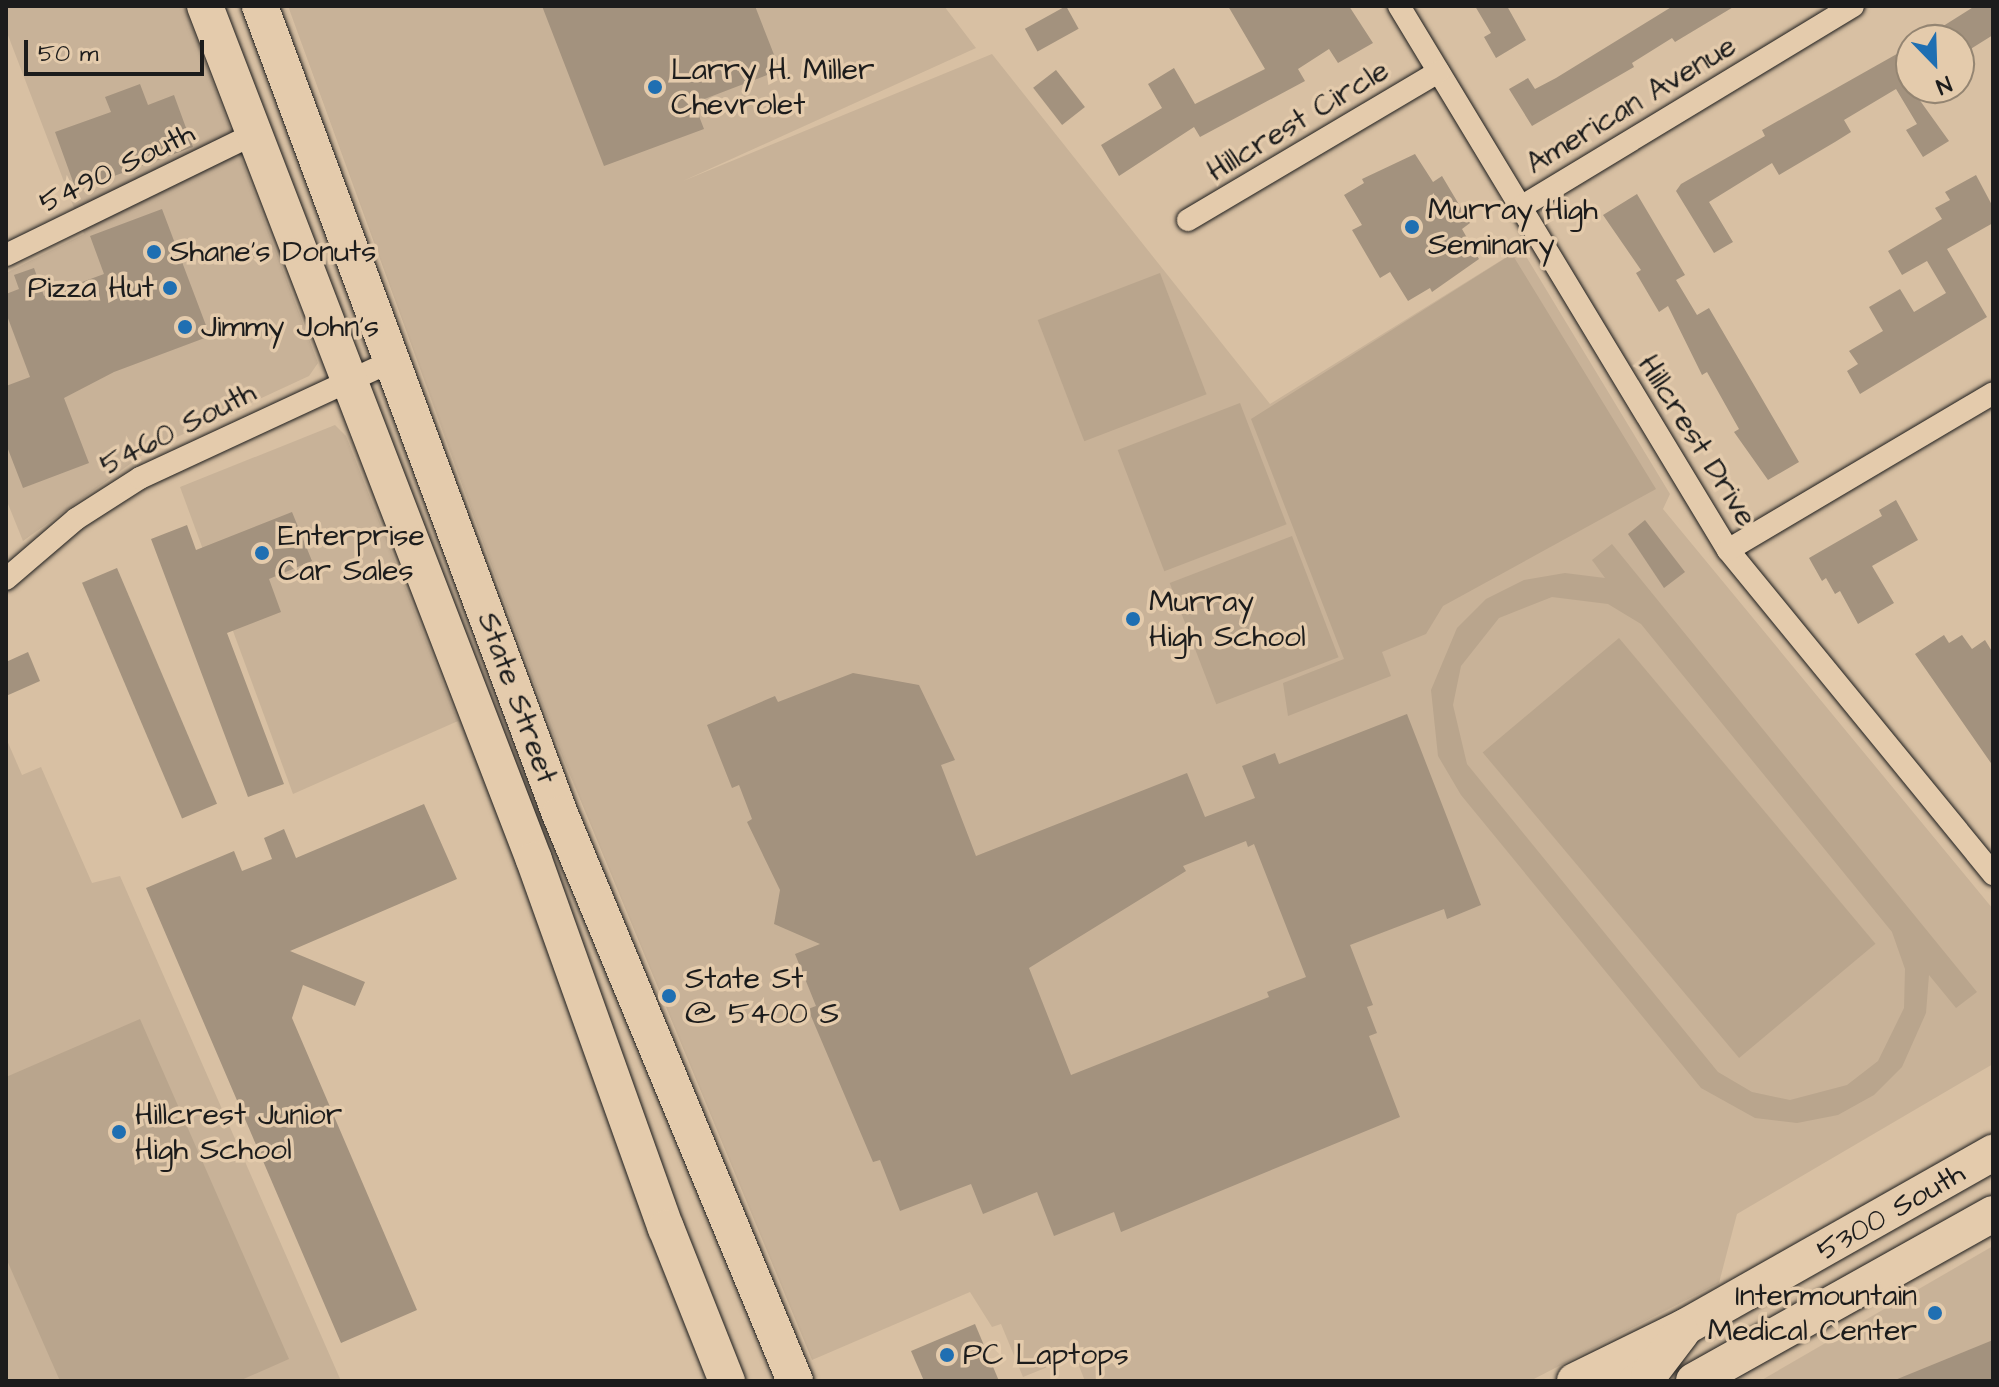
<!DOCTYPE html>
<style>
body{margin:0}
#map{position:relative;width:1999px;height:1387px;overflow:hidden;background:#d8c0a3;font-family:"Architects Daughter",sans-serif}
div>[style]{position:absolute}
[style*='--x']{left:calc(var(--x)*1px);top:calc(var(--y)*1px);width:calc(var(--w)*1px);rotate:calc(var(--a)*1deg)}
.built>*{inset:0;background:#c8b298}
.green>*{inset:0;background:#b9a58d;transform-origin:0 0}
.building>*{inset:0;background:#a3927e;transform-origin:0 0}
.roads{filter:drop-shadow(0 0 2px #1c1c1c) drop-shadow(0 0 2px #1c1c1c)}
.street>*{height:22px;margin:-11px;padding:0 11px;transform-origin:11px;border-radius:11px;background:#e4cbac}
.primary>*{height:36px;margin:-18px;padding:0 18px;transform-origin:18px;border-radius:18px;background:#e4cbac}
.dots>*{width:22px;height:22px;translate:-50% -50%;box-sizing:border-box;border:4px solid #e4cbac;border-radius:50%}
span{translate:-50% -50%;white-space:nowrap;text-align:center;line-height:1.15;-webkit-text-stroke:7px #e4cbac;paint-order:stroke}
.poi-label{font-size:30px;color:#1c1c1c}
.left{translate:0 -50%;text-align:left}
.right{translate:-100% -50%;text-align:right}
.street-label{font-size:30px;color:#1c1c1c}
.frame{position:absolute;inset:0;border:8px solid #1c1c1c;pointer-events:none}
.north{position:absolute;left:1895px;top:24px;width:80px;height:80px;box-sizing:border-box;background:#e4cbac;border:2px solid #948572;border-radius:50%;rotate:157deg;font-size:22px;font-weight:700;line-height:32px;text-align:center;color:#1c1c1c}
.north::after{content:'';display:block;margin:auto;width:28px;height:36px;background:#1f6fb2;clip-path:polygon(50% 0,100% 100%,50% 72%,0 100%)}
.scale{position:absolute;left:24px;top:40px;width:180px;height:36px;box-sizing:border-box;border:4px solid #1c1c1c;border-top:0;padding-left:10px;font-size:24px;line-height:28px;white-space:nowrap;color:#1c1c1c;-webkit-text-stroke:6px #e4cbac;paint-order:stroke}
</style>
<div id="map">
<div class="built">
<div style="clip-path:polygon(6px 6px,184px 6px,318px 363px,309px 376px,151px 449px,23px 541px,6px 499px,6px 273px,84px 234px,6px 30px)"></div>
<div style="clip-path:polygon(288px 6px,944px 6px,976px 48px,683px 181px,992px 54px,1270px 404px,1521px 248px,1670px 494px,1663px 509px,1993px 909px,1993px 1064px,1737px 1214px,1719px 1283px,1530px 1381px,1085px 1381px,1075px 1356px,1023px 1377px,1001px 1324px,992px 1327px,970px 1292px,812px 1360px,551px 729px)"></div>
<div style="clip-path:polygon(335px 425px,346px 436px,458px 721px,293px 794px,180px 487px)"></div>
<div style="clip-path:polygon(6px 738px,22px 775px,41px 767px,92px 883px,120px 876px,341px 1381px,6px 1381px)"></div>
<div style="clip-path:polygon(1993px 1246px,1993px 1381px,1760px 1381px)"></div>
</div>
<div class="green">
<div style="clip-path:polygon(1512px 254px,1656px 489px,1443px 606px,1426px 634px,1382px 652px,1391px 676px,1288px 716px,1283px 683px,1344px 659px,1251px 419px)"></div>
<div style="left:1160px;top:273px;width:130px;height:131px;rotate:69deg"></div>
<div style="left:1240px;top:403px;width:130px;height:131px;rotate:69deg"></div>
<div style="left:1292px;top:536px;width:130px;height:131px;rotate:69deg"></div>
<div style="clip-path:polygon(evenodd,1612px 544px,1977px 992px,1956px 1008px,1929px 975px,1926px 1013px,1902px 1067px,1874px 1095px,1838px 1115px,1797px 1123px,1755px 1118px,1701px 1088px,1461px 795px,1438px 756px,1431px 690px,1457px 628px,1486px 599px,1524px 580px,1565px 573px,1605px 578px,1592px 560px,1612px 544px,1552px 597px,1608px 604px,1641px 624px,1892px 932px,1905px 969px,1904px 1008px,1878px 1061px,1847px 1085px,1790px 1100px,1752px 1092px,1718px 1072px,1467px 764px,1453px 705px,1461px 666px,1499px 618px,1552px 597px)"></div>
<div style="left:1619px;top:638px;width:399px;height:178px;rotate:50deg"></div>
<div style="clip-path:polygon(140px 1019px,289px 1359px,239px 1381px,60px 1381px,6px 1258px,6px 1077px)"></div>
</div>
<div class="building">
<div style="clip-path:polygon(542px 6px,755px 6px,780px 70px,694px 103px,704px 129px,604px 166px)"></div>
<div style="left:1066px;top:6px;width:26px;height:47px;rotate:61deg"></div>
<div style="clip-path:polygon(1228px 6px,1349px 6px,1373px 43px,1338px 63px,1329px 49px,1298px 69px,1305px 81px,1200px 137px,1194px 127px,1119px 176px,1101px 145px,1162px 108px,1148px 84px,1174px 68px,1195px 104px,1265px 69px)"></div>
<div style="clip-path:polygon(1475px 6px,1507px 6px,1526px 40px,1496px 58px,1484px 37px,1491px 33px)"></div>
<div style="clip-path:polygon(1673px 6px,1735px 6px,1675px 42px,1672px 38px,1632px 63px,1634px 67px,1532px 126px,1509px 89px,1528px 78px,1535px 89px,1556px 78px)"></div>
<div style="clip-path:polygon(1975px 6px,1993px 6px,1993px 35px,1969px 50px,1963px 40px,1921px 40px)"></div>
<div style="clip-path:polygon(1911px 46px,1911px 88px,1949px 141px,1923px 157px,1906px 130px,1917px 124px,1896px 89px,1844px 120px,1851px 132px,1835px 142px,1779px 175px,1772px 163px,1709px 202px,1733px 242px,1714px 253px,1676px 191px,1681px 184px,1765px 136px,1762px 130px)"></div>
<div style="left:1056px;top:70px;width:47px;height:29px;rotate:52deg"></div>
<div style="clip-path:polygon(140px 84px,148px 105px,174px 95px,193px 147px,76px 190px,55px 132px,111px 112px,105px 97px)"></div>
<div style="clip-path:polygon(1415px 154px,1433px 182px,1442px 176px,1470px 223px,1462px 229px,1479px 259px,1432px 292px,1430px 288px,1408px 301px,1390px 272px,1380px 278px,1352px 230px,1362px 225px,1344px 195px,1364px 183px,1362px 179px)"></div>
<div style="clip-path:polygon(1976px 175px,1993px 207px,1993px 223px,1947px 249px,1987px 317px,1860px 394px,1847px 371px,1858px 364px,1849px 351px,1883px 331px,1869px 307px,1900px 289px,1914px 312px,1946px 293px,1927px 261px,1902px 275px,1888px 251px,1942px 219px,1935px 208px,1950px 200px,1945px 192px)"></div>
<div style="clip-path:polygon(1637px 194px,1685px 275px,1676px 280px,1697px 315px,1709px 308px,1799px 462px,1768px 480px,1734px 432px,1739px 429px,1707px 372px,1702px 375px,1668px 306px,1659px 312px,1636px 273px,1641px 270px,1603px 215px)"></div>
<div style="clip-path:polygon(162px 209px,210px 336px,114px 372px,64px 398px,89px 463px,23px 488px,6px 444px,6px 386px,30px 377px,6px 313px,6px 294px,19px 289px,14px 275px,34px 268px,44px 296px,104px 274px,90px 236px)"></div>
<div style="clip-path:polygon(1896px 500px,1918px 540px,1872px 566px,1894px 603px,1858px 624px,1840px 591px,1835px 594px,1826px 578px,1822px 581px,1809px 558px,1882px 516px,1879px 510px)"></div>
<div style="clip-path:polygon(292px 512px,312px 561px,269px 579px,281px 612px,227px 633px,284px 784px,248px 797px,151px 539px,187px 525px,196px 550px)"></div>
<div style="clip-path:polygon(1645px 520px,1685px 572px,1664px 588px,1628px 534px)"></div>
<div style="left:117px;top:568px;width:256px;height:38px;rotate:67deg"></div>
<div style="clip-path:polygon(1944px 635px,1949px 643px,1962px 635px,1972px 649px,1985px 640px,1993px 653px,1993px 766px,1915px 654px)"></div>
<div style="clip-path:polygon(28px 652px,40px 681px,6px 696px,6px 662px)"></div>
<div style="clip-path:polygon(evenodd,853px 673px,919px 685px,955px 760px,941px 765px,976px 856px,1187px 773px,1205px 817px,1255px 798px,1242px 766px,1275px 753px,1279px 764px,1407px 714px,1481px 905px,1447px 919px,1444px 909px,1350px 945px,1373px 1005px,1367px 1007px,1377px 1033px,1369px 1036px,1400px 1117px,1121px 1232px,1114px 1212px,1054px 1236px,1037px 1192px,983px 1214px,971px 1184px,900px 1211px,880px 1160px,873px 1162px,808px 1009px,816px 1006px,795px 954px,820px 944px,774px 924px,780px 890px,747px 822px,752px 819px,739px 785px,732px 788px,707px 725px,775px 696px,778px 702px,853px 673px,1246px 841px,1248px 847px,1254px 844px,1306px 977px,1267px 992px,1269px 997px,1071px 1075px,1029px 968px,1186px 871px,1183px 866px,1246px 841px)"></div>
<div style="clip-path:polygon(424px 804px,457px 879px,290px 951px,365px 982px,355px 1006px,303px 985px,292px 1018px,417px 1310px,341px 1343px,146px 888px,234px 851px,242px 871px,272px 859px,264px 838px,284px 829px,296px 858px)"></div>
<div style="clip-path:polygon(975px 1324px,999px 1381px,924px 1381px,911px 1351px)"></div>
<div style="clip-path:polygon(1993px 1340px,1993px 1381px,1895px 1381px,1895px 1380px)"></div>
</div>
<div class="roads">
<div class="street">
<div style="--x:1399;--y:6;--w:636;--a:58.84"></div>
<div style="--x:1728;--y:550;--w:419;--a:50.7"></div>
<div style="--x:1521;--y:207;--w:388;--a:-31.2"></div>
<div style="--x:1188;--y:220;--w:291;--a:-30.6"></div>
<div style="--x:6;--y:255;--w:276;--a:-26"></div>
<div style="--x:1728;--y:550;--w:308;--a:-30.6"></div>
<div style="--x:6;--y:579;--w:92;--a:-40.6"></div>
<div style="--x:76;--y:519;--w:76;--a:-32.6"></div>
<div style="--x:140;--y:478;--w:280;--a:-24.9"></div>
</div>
<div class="primary">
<div style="--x:205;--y:6;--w:915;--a:68.93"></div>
<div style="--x:534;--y:860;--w:391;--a:70.3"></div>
<div style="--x:666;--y:1228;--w:165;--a:68.3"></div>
<div style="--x:260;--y:6;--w:862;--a:69.63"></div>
<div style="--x:560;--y:814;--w:614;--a:67.49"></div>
<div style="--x:1575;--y:1381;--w:123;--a:-26.1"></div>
<div style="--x:1685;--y:1327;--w:354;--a:-29.5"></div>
<div style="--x:1637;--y:1381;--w:13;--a:-27"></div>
<div style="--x:1649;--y:1375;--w:53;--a:-52.7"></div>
<div style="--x:1694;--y:1381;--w:342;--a:-29.2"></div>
</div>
</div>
<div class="dots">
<div style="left:655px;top:87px;background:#1f6fb2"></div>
<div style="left:1412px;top:227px;background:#1f6fb2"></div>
<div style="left:154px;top:252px;background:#1f6fb2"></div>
<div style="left:170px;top:288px;background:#1f6fb2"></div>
<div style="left:185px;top:327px;background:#1f6fb2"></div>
<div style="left:262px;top:553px;background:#1f6fb2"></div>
<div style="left:1133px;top:619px;background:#1f6fb2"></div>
<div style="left:669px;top:996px;background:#1f6fb2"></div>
<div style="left:119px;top:1132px;background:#1f6fb2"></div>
<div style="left:1935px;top:1313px;background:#1f6fb2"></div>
<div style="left:947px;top:1355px;background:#1f6fb2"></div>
</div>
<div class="poi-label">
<span class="left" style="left:671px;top:87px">Larry H. Miller<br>Chevrolet</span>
<span class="left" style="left:1428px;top:227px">Murray High<br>Seminary</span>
<span class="left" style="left:170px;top:252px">Shane's Donuts</span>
<span class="right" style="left:154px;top:288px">Pizza Hut</span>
<span class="left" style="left:201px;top:327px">Jimmy John's</span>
<span class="left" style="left:278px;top:553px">Enterprise<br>Car Sales</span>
<span class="left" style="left:1149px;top:619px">Murray<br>High School</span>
<span class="left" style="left:685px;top:996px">State St<br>@ 5400 S</span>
<span class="left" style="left:135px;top:1132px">Hillcrest Junior<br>High School</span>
<span class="right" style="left:1917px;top:1313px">Intermountain<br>Medical Center</span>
<span class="left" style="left:963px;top:1355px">PC Laptops</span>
</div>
<div class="street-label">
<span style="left:1631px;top:105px;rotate:-31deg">American Avenue</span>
<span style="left:1298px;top:121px;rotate:-31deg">Hillcrest Circle</span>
<span style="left:117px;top:168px;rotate:-26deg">5490 South</span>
<span style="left:178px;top:429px;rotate:-27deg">5460 South</span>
<span style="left:1697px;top:441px;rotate:58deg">Hillcrest Drive</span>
<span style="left:517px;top:698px;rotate:70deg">State Street</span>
<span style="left:1891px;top:1212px;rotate:-30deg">5300 South</span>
</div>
<div class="frame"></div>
<div class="north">N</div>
<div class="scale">50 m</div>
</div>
